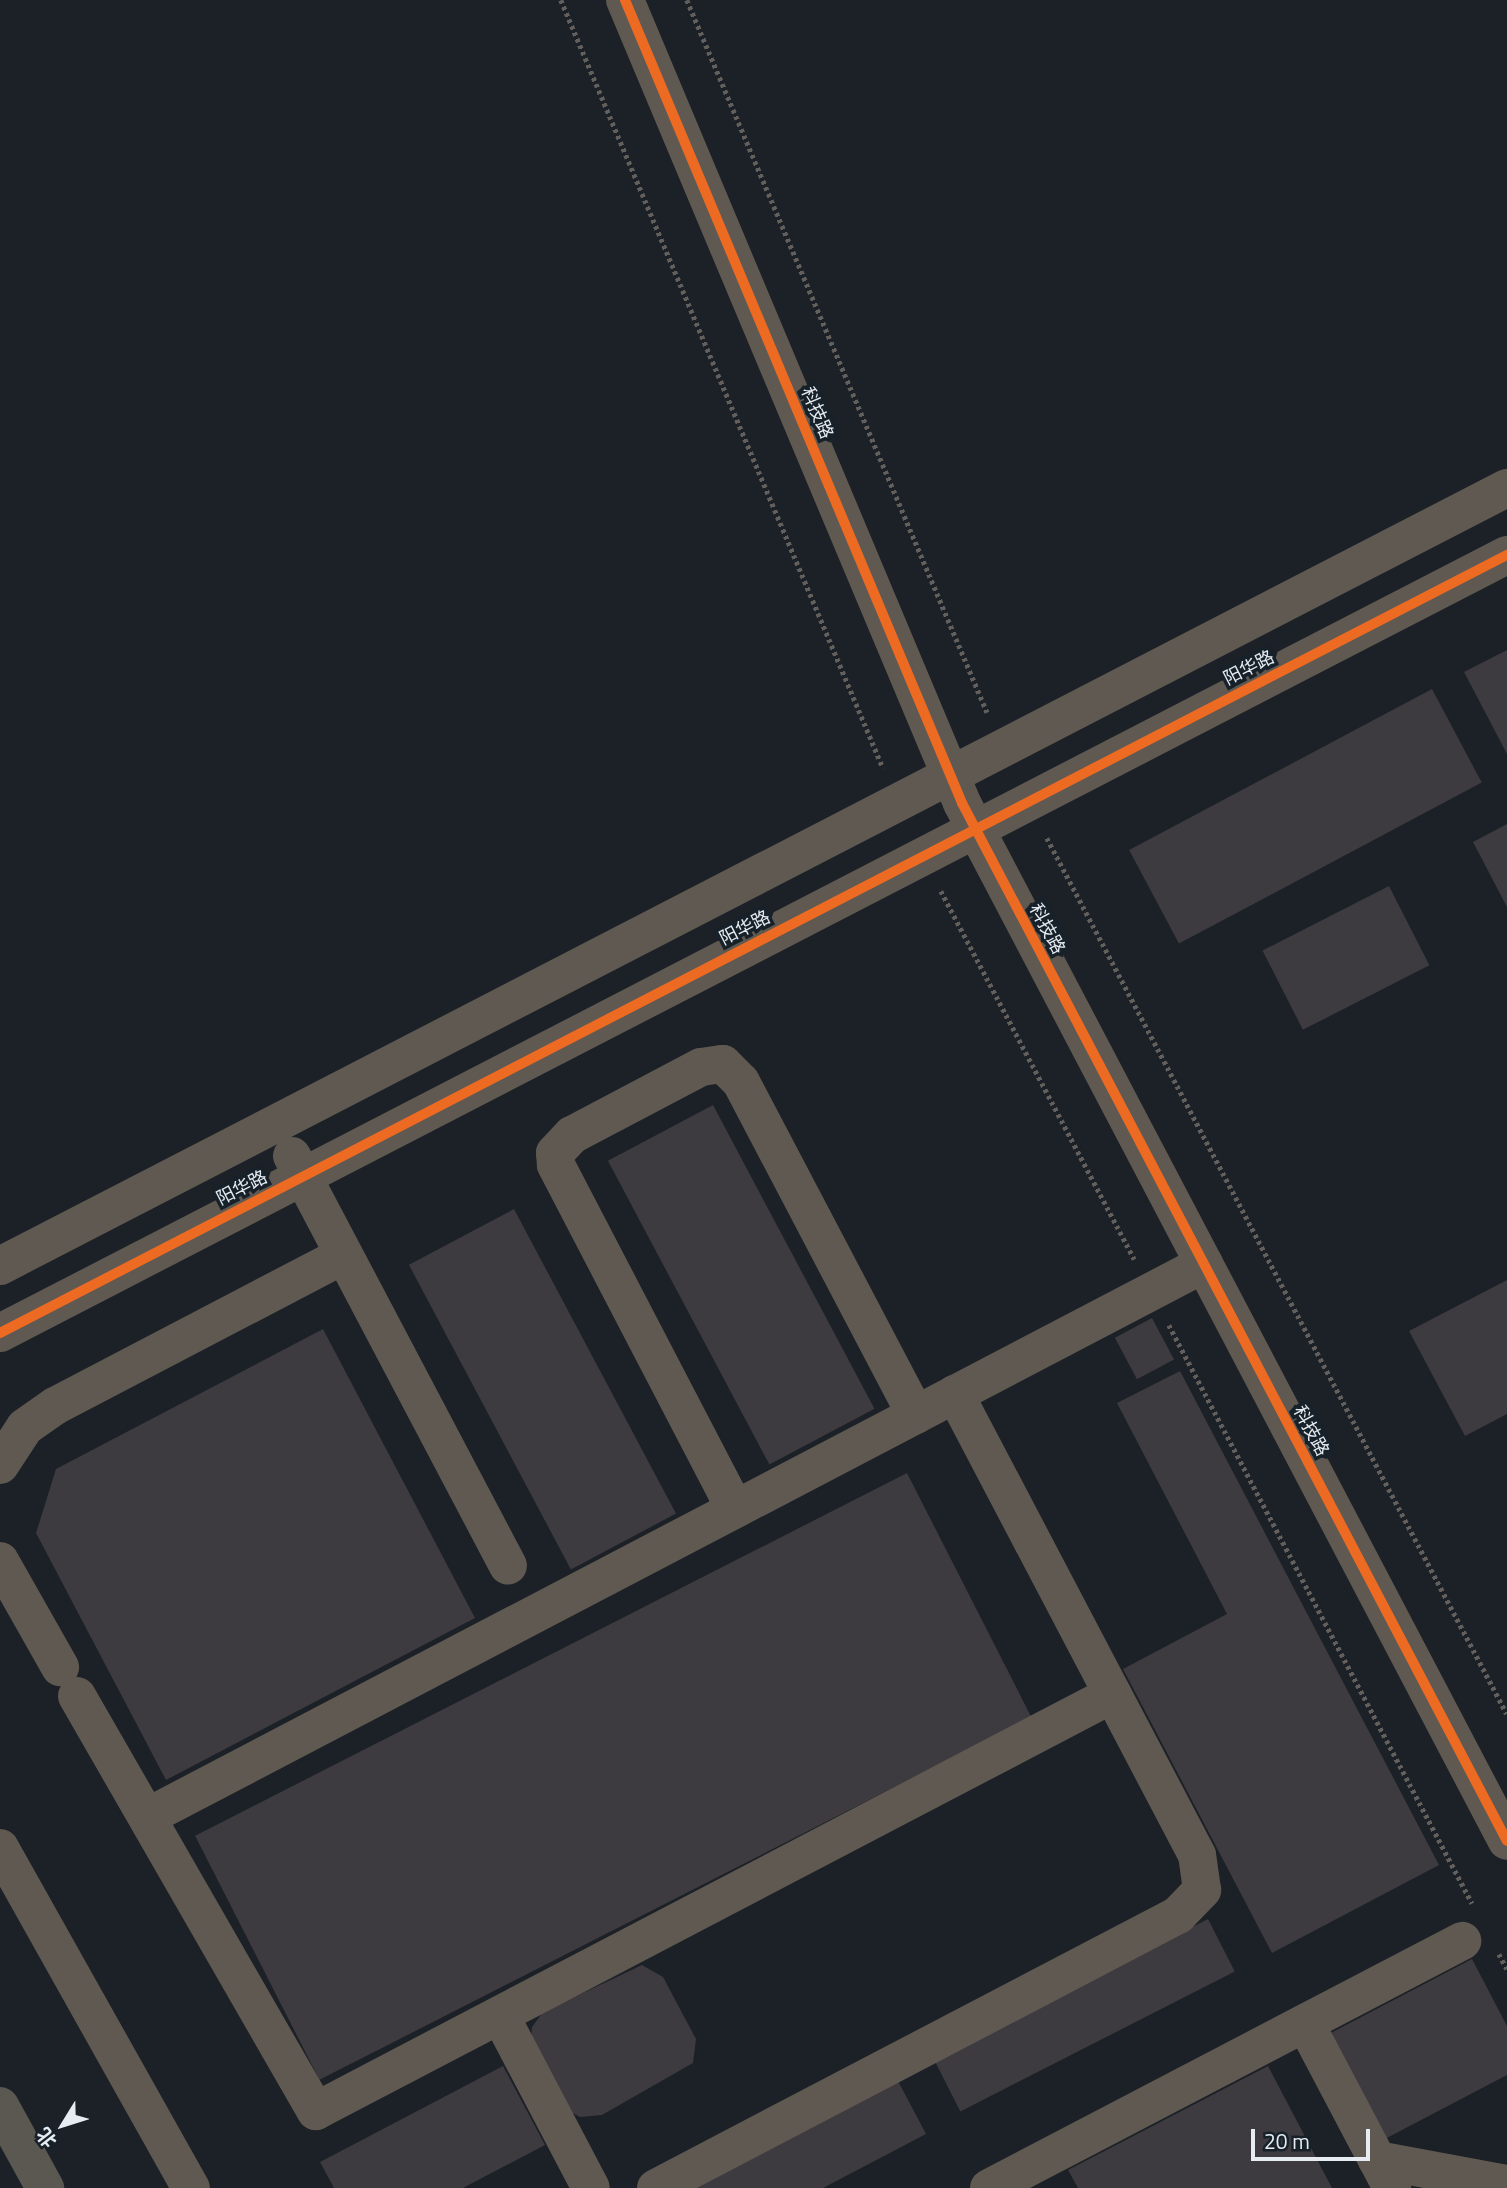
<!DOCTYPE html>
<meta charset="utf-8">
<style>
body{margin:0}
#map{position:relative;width:1507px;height:2188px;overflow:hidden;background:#1b2126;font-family:"Titillium Web","Noto Sans SC",sans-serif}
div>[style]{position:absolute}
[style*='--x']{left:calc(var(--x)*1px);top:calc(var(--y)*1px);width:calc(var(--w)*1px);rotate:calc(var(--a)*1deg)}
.building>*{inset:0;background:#3d3a40;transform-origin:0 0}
.path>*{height:4.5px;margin-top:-2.25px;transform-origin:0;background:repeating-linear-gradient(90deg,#625f5c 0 3.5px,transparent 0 7px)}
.minor>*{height:38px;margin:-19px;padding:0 19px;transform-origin:19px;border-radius:19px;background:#5f5951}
.highway>*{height:38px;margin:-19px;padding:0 19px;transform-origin:19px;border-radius:19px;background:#5b5751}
.cycleway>*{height:10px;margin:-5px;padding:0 5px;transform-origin:5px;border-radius:5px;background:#ed6a23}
span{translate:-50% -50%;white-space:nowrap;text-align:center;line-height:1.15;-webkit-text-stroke:7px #17212a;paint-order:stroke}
.street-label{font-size:18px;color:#e6ecf2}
.north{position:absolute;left:28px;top:2090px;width:70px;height:70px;-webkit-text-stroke:5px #17212a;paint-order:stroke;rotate:232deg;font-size:19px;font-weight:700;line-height:28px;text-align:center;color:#e6ecf2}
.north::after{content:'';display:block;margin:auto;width:24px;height:32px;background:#e6ecf2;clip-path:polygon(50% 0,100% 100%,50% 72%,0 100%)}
.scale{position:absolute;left:1251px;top:2129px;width:119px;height:32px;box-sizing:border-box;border:4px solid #e6ecf2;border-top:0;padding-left:9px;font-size:21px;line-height:24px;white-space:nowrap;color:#e6ecf2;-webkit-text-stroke:5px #17212a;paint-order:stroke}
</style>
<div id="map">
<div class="building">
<div style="clip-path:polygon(1507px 650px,1507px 754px,1464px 672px)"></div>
<div style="left:1432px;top:689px;width:106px;height:343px;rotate:62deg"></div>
<div style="clip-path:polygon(1507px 824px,1507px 907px,1473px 842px)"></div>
<div style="left:1389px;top:886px;width:89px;height:142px;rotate:63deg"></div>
<div style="left:713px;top:1105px;width:344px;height:119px;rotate:62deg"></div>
<div style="left:514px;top:1209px;width:345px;height:119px;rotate:62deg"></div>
<div style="clip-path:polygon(1507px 1280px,1507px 1414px,1465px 1436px,1409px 1331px)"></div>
<div style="left:1152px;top:1318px;width:47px;height:42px;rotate:62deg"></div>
<div style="clip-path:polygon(323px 1329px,475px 1618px,166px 1780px,36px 1533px,56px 1469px)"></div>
<div style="clip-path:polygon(1180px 1371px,1439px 1865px,1272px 1953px,1123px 1669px,1227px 1614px,1117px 1403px)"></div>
<div style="left:907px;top:1473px;width:274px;height:799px;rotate:63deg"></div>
<div style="left:1208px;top:1919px;width:59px;height:308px;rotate:63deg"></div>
<div style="clip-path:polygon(1472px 1959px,1507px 2026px,1507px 2075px,1381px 2141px,1325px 2036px)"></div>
<div style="clip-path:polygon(642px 1965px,663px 1977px,696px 2039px,693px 2063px,602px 2115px,580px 2117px,569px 2111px,531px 2039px,532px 2027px,543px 2012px)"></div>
<div style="clip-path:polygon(503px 2066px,545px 2145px,463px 2188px,334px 2188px,320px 2162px)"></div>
<div style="clip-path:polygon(1268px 2066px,1332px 2188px,1078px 2188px,1068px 2170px)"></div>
<div style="clip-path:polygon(898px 2081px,926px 2134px,823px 2188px,694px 2188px)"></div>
</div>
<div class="path">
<div style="--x:561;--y:0;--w:833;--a:67.25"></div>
<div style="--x:687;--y:0;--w:773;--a:67.15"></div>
<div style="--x:1047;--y:838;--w:989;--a:62.3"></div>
<div style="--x:941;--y:891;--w:416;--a:62.3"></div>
<div style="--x:1169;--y:1325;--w:653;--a:62.34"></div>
<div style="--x:1499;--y:1954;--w:17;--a:62"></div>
</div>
<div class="minor">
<div style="--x:625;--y:0;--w:871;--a:67.23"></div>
<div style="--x:962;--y:803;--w:1172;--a:62.3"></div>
<div style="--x:292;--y:1156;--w:463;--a:62.2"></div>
<div style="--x:0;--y:1266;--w:1696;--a:-27.31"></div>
<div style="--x:0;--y:1333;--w:1696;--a:-27.31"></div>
<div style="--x:0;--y:1465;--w:45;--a:-56.7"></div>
<div style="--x:25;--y:1427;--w:37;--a:-35"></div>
<div style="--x:55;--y:1406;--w:326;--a:-27.6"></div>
<div style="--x:735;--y:1509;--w:388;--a:-117.5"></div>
<div style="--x:556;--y:1165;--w:12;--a:-95"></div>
<div style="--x:555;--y:1153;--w:25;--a:-47"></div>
<div style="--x:572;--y:1135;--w:146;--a:-27.8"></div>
<div style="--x:701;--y:1067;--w:22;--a:-8"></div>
<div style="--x:723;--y:1064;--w:25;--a:45"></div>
<div style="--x:741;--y:1082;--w:376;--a:62.3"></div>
<div style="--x:0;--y:1561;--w:122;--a:60.5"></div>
<div style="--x:77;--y:1696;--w:479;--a:60.1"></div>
<div style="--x:316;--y:2111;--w:899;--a:-27.62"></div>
<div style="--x:147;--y:1817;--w:1193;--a:-27.62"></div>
<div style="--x:0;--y:1848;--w:390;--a:60.7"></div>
<div style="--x:500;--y:2015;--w:195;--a:62.3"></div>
<div style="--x:1305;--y:2023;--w:187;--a:62.2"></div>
<div style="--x:1377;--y:2160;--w:132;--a:10.5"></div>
<div style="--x:656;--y:2188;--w:589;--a:-27.61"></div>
<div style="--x:1178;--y:1915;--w:35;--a:-46"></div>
<div style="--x:1202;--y:1890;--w:35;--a:-98"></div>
<div style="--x:1197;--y:1855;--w:521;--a:-117.7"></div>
<div style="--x:989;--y:2188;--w:534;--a:-27.57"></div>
</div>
<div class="highway">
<div style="--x:0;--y:2106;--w:94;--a:61.2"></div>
</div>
<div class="cycleway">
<div style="--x:625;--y:0;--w:871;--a:67.23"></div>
<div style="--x:962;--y:803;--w:1172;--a:62.3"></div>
<div style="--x:0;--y:1333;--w:1696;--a:-27.31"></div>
</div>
<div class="street-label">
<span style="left:817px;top:413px;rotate:67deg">科技路</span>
<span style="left:1249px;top:668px;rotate:-27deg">阳华路</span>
<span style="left:745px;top:928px;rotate:-27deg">阳华路</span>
<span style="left:1047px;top:929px;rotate:62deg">科技路</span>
<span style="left:242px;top:1188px;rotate:-27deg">阳华路</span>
<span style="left:1311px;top:1431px;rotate:62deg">科技路</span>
</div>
<div class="north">北</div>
<div class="scale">20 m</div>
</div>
